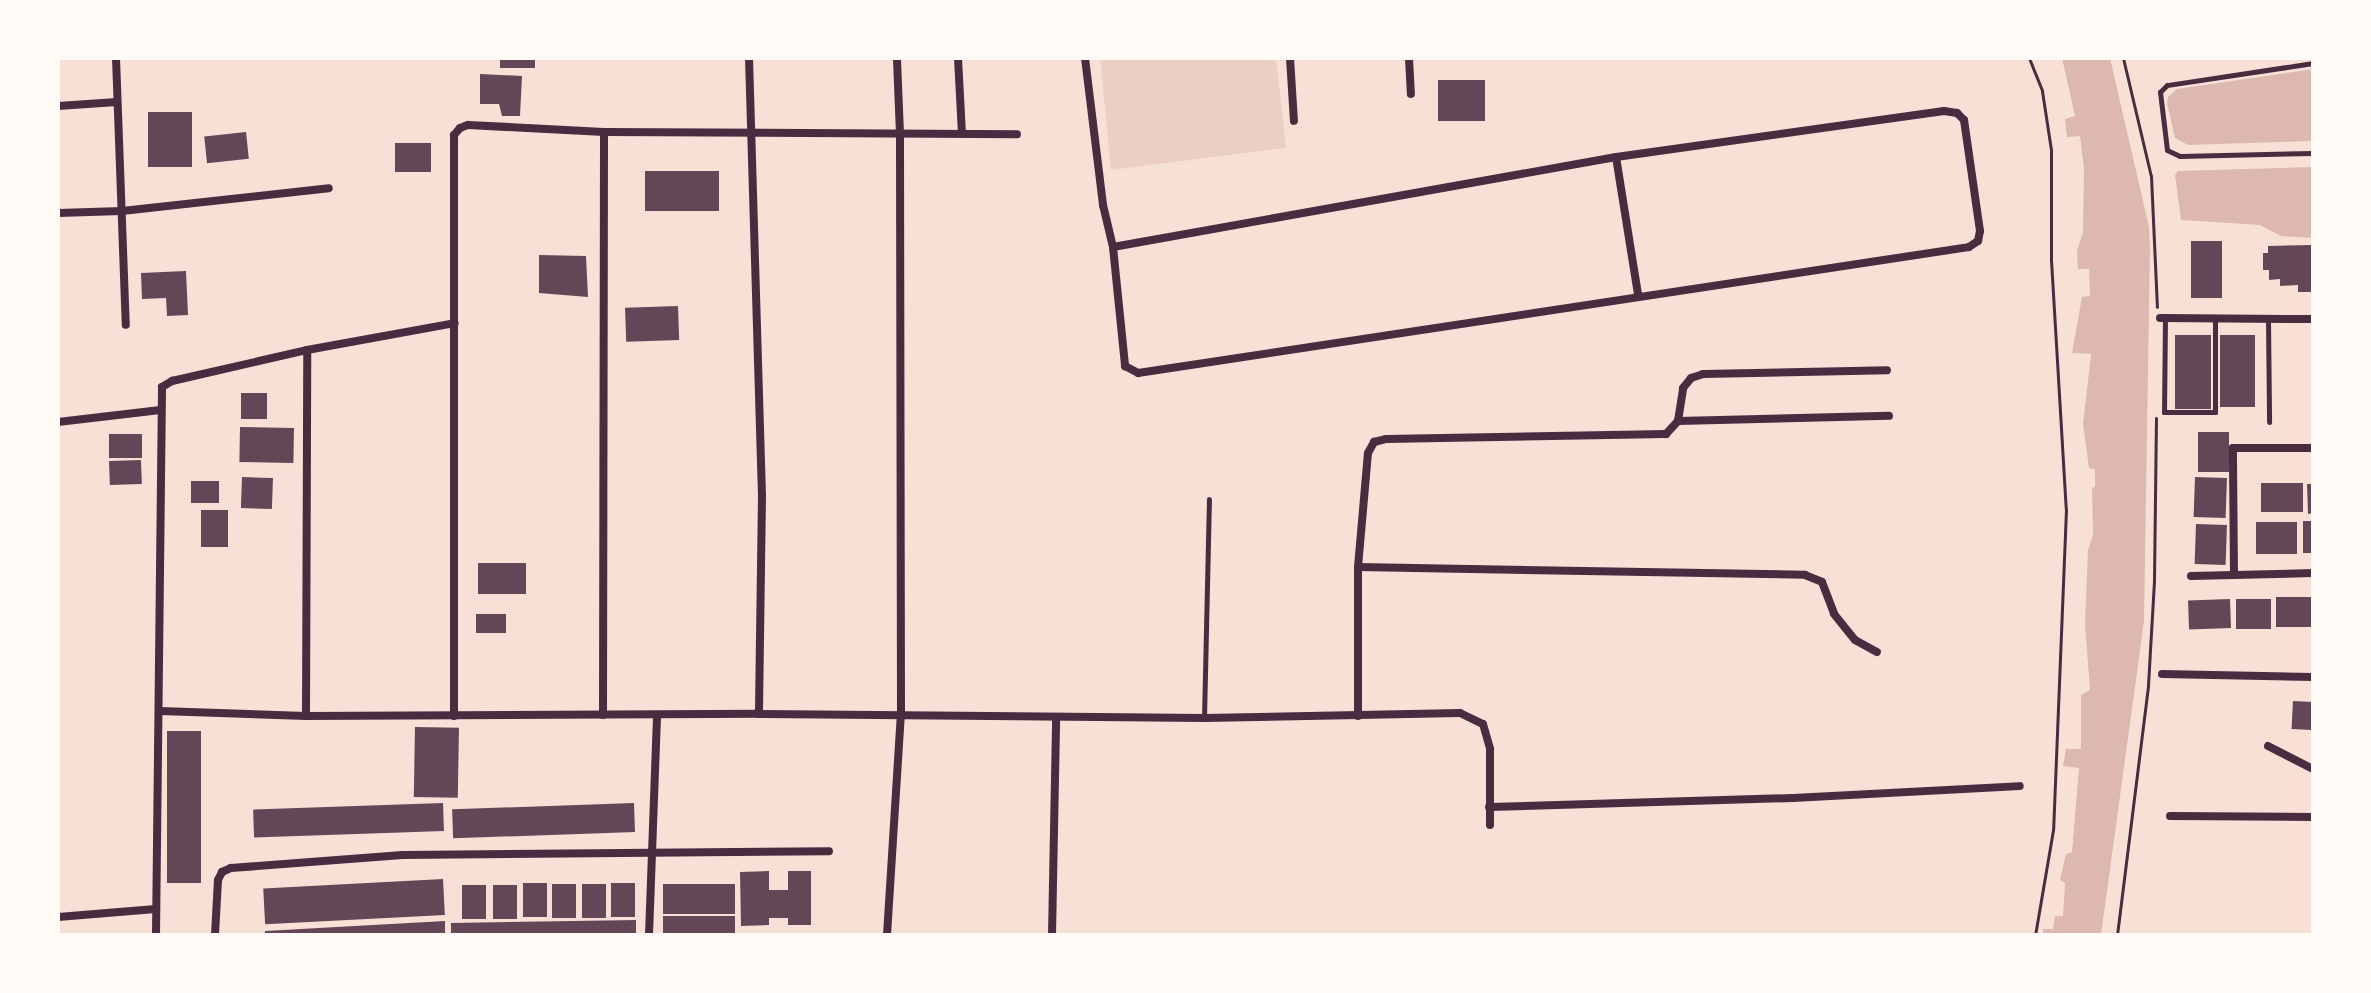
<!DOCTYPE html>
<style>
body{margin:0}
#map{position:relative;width:2371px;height:993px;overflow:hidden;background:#f7e1d7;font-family:"Noto Serif",serif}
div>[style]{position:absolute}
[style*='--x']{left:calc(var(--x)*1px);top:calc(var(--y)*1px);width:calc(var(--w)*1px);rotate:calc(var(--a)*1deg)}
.green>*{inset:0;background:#ebcfc5}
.water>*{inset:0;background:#dcb8b0}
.building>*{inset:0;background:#644757;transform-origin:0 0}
.path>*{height:3px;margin:-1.5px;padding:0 1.5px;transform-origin:1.5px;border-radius:1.5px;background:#4a2c40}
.service>*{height:5px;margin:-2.5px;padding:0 2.5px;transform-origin:2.5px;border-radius:2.5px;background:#4a2c40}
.minor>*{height:8px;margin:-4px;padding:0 4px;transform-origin:4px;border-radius:4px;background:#4a2c40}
span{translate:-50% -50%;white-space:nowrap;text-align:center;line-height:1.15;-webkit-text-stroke:8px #fffaf5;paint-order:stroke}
.frame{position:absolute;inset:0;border:60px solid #fffaf5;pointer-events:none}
</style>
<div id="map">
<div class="green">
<div style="clip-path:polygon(1100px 58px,1276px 58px,1286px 148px,1111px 170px)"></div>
</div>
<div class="water">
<div style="clip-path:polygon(2062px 58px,2110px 58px,2149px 227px,2150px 247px,2144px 621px,2101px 935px,2043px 935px,2043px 929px,2053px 929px,2055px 916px,2063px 916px,2065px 883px,2060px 880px,2066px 854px,2072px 852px,2079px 768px,2063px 766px,2066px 749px,2081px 749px,2081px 695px,2090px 690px,2085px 624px,2088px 550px,2093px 535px,2092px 488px,2095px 487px,2095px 469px,2089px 468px,2083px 424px,2091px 354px,2072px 353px,2082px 297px,2090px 296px,2089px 269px,2078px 269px,2077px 251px,2083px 232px,2084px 169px,2080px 136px,2067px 137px,2065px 119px,2075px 116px)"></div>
<div style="clip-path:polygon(2313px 69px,2313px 141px,2188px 145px,2175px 138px,2167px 103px,2168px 97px,2177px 89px)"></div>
<div style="clip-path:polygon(2313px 167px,2313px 238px,2281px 236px,2260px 225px,2181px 220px,2175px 175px,2178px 171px)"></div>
</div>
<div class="building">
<div style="left:500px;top:58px;width:35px;height:10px"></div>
<div style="clip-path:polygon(480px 74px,522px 76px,520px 116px,502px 116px,499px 104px,480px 104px)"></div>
<div style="left:1438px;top:80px;width:47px;height:41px"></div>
<div style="left:148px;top:112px;width:44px;height:55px"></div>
<div style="left:246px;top:132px;width:27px;height:42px;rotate:84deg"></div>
<div style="left:395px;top:143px;width:36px;height:29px"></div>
<div style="left:719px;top:171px;width:40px;height:74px;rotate:90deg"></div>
<div style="left:2191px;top:241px;width:31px;height:57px"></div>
<div style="clip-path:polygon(2313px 245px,2313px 292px,2298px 292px,2298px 285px,2280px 286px,2280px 279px,2269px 280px,2269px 270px,2263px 270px,2263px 253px,2268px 253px,2268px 246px)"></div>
<div style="clip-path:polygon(539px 255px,586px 256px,588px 297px,539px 293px)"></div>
<div style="clip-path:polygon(186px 271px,188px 315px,167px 316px,166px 298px,142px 299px,141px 273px)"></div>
<div style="left:678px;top:306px;width:34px;height:53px;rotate:88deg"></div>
<div style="left:2175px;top:335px;width:36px;height:74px"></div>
<div style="left:2220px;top:335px;width:35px;height:72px"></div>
<div style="left:241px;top:393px;width:26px;height:26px"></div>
<div style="left:240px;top:427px;width:54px;height:35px;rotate:1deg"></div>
<div style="left:2198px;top:432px;width:31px;height:40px"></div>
<div style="left:109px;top:434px;width:33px;height:24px"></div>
<div style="left:141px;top:460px;width:24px;height:32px;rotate:88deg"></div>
<div style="left:242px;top:477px;width:31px;height:31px;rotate:2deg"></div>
<div style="left:2195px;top:477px;width:32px;height:40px;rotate:2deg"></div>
<div style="left:191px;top:481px;width:28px;height:22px"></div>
<div style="left:2303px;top:483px;width:29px;height:42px;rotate:90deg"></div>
<div style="clip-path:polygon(2307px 484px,2313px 484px,2313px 513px,2308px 514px)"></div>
<div style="left:201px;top:510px;width:27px;height:37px"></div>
<div style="left:2313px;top:521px;width:32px;height:10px;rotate:90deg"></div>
<div style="left:2256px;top:522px;width:41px;height:32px"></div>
<div style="left:2196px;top:524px;width:31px;height:40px;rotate:2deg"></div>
<div style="left:478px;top:563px;width:48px;height:31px"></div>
<div style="left:2313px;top:597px;width:30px;height:37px;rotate:90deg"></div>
<div style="left:2230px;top:599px;width:29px;height:42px;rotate:88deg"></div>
<div style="left:2271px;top:599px;width:30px;height:35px;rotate:90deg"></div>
<div style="left:476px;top:614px;width:30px;height:19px"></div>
<div style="left:2293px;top:701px;width:20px;height:28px;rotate:3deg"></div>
<div style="left:415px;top:727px;width:44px;height:70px;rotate:1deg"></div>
<div style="left:167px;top:731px;width:34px;height:152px"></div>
<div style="left:443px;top:803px;width:28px;height:190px;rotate:88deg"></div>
<div style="left:634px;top:803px;width:29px;height:182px;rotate:88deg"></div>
<div style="clip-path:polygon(769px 871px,769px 890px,788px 890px,788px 871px,811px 871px,811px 925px,788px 925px,788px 918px,769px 918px,769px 925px,741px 926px,740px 872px)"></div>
<div style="left:443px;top:879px;width:36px;height:180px;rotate:87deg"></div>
<div style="left:523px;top:883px;width:24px;height:34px"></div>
<div style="left:611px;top:883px;width:24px;height:34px"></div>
<div style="left:552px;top:884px;width:24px;height:34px"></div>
<div style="left:582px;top:884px;width:24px;height:34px"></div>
<div style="left:663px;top:884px;width:72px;height:30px"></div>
<div style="left:462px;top:885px;width:24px;height:34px"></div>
<div style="left:493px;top:885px;width:24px;height:34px"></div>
<div style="left:735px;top:916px;width:19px;height:72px;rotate:90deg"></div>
<div style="clip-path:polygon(636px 920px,636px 935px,451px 935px,451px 923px)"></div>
<div style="clip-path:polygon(445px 921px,445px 935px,265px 935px,265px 931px)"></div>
</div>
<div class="path">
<div style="--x:2029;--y:58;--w:35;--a:68"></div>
<div style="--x:2042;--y:91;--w:60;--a:81.3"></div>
<div style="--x:2051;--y:150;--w:110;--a:90"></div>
<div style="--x:2051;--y:260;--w:249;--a:86.6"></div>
<div style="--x:2066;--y:509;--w:321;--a:92.3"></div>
<div style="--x:2053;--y:830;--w:107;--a:99.7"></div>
<div style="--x:2123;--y:58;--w:121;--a:76.7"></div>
<div style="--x:2151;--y:176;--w:131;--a:87.4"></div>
<div style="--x:2117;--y:935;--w:252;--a:-82.9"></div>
<div style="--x:2148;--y:685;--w:105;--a:-86.7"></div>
<div style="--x:2154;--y:580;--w:162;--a:-89.3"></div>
</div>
<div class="service">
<div style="--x:2313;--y:63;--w:148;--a:171.4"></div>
<div style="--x:2167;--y:85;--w:10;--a:135"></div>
<div style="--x:2160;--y:92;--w:58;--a:83.1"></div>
<div style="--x:2167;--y:150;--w:14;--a:25"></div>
<div style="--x:2180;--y:156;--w:133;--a:-1.3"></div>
<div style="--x:2165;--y:318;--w:94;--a:90.6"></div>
<div style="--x:2164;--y:412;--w:51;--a:0"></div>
<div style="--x:2215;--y:412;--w:93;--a:-90"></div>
<div style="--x:2268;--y:319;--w:103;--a:89.4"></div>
<div style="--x:1204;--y:718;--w:219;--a:-88.7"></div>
</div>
<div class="minor">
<div style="--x:116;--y:58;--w:267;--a:87.9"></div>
<div style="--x:749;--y:58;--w:437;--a:88.3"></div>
<div style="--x:762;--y:495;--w:219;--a:90.8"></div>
<div style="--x:958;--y:58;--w:76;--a:87"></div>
<div style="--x:1085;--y:58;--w:148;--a:83"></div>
<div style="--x:1103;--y:205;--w:43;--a:76.6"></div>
<div style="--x:1113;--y:247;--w:120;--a:84.2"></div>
<div style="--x:1125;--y:366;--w:15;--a:28"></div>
<div style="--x:1138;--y:373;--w:840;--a:-8.62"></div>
<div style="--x:1969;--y:247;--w:11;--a:-34"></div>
<div style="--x:1978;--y:241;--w:10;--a:-79"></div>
<div style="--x:1980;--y:231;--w:112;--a:-98.2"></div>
<div style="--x:1964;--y:120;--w:10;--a:-135"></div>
<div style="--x:1957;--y:113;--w:13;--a:-171"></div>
<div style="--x:1944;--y:111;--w:331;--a:172"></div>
<div style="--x:1616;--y:157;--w:511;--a:169.86"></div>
<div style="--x:1290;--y:58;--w:63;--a:86.4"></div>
<div style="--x:1409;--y:58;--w:36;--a:87"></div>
<div style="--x:58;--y:106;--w:59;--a:-3.9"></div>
<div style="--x:1616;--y:157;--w:139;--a:80.9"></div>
<div style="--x:58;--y:213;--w:64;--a:-1.8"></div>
<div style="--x:122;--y:211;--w:208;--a:-6.3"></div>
<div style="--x:2160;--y:318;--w:153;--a:0.4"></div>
<div style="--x:1678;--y:421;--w:211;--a:-1.4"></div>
<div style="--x:58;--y:422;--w:103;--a:-6.7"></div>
<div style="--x:1358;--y:567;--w:447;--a:1"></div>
<div style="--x:1805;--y:575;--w:18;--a:22"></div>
<div style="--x:1822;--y:582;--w:34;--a:69"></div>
<div style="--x:1834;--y:614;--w:33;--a:51"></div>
<div style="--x:1855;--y:640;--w:25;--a:29"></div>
<div style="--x:2234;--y:575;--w:127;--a:-90.5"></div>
<div style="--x:2233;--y:448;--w:80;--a:0"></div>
<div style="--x:2191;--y:576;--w:122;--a:-1.4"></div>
<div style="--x:2162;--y:674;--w:151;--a:1.1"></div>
<div style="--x:160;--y:711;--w:146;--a:2"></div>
<div style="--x:306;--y:716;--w:453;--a:-0.3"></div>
<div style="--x:759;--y:714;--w:445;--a:0.5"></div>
<div style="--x:1204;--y:718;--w:256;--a:-1.1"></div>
<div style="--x:1460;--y:713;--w:25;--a:26"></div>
<div style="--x:1483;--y:724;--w:26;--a:74"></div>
<div style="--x:1490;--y:749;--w:76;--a:90"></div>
<div style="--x:603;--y:715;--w:583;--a:-89.9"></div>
<div style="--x:306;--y:716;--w:366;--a:-89.8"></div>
<div style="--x:454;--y:716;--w:581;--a:-90"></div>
<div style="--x:454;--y:135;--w:9;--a:-49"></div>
<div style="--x:460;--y:128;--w:9;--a:-21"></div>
<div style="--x:468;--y:125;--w:136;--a:2.9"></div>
<div style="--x:604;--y:132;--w:413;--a:0.3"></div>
<div style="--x:1358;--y:716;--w:149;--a:-90"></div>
<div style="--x:1358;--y:567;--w:114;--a:-85"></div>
<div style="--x:1368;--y:453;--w:13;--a:-61"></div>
<div style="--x:1374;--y:442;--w:12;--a:-14"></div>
<div style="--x:1386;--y:439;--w:280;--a:-1"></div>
<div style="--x:1666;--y:434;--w:18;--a:-47"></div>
<div style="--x:1678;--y:421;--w:33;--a:-81"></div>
<div style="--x:1683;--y:388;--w:13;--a:-51"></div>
<div style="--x:1691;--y:378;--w:13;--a:-18"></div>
<div style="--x:1703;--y:374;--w:184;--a:-1.2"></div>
<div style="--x:2268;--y:746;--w:51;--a:27.1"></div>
<div style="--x:1489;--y:807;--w:304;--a:-1.7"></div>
<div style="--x:1793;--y:798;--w:227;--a:-3"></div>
<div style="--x:2170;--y:816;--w:143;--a:0.4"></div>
<div style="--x:58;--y:917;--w:98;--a:-4.7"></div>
<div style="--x:156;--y:935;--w:548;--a:-89.37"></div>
<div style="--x:162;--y:387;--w:12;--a:-31"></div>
<div style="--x:172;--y:381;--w:139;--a:-12.9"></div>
<div style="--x:307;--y:350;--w:150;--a:-10.3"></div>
<div style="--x:215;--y:935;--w:55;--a:-86.9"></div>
<div style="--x:218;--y:880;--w:9;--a:-63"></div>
<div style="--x:222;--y:872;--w:10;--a:-24"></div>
<div style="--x:231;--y:868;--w:172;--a:-4.3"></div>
<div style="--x:403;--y:855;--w:426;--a:-0.5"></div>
<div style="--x:649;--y:935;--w:220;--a:-87.9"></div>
<div style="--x:887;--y:935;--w:220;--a:-86.4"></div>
<div style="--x:901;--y:715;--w:581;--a:-90.1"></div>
<div style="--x:900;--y:134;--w:76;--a:-92.3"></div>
<div style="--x:1052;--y:935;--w:218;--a:-88.9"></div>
</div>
<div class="frame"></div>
</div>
